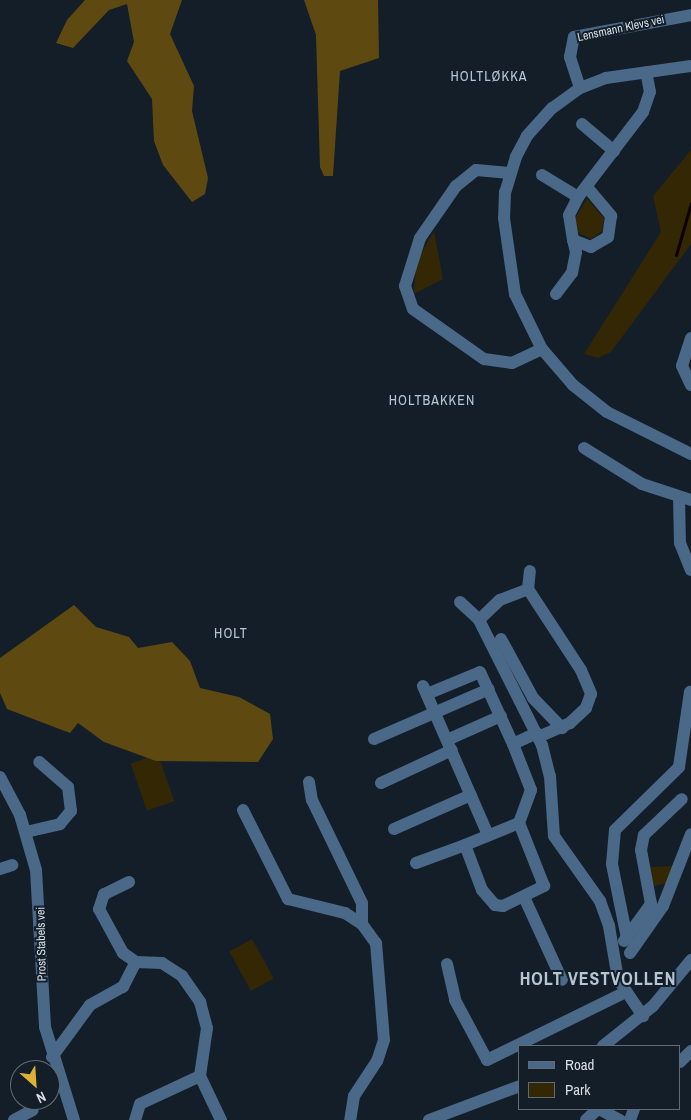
<!DOCTYPE html>
<meta charset="utf-8">
<style>
body{margin:0}
#map{position:relative;width:691px;height:1120px;overflow:hidden;background:#131e28;font-family:"Archivo Narrow",sans-serif}
div>[style]{position:absolute}
[style*='--x']{left:calc(var(--x)*1px);top:calc(var(--y)*1px);width:calc(var(--w)*1px);rotate:calc(var(--a)*1deg)}
.green>*{inset:0;background:#332704;transform-origin:0 0}
.forest>*{inset:0;background:#5e4a11}
.stream>*{height:3px;margin:-1.5px;padding:0 1.5px;transform-origin:1.5px;border-radius:1.5px;background:#0f0100}
.minor>*{height:12px;margin:-6px;padding:0 6px;transform-origin:6px;border-radius:6px;background:#4a6888}
span{translate:-50% -50%;white-space:nowrap;text-align:center;line-height:1.15;-webkit-text-stroke:4px #131e28;paint-order:stroke}
.street-label{font-size:12px;color:#d7dee6}
.neighbourhood-label{font-size:14px;color:#b7c5d3;letter-spacing:1px}
.district-label{font-size:18px;color:#b7c5d3;font-weight:700;letter-spacing:1px}
.legend{position:absolute;left:518px;top:1045px;width:162px;height:65px;box-sizing:border-box;background:#131e28;border:1px solid #616b74;margin:0;padding:6px 9px;list-style:none;font-size:15px;color:#d7dee6}
.legend li{display:flex;align-items:center;gap:10px;height:25px}
.legend b{width:25px;border:1px solid #616b74}
.north{position:absolute;left:10px;top:1060px;width:50px;height:50px;box-sizing:border-box;background:#131e28;border:1px solid #616b74;border-radius:50%;rotate:154deg;font-size:14px;font-weight:700;line-height:20px;text-align:center;color:#d7dee6}
.north::after{content:'';display:block;margin:auto;width:18px;height:22px;background:#ddb133;clip-path:polygon(50% 0,100% 100%,50% 72%,0 100%)}
</style>
<div id="map">
<div class="green">
<div style="clip-path:polygon(691px 150px,691px 244px,611px 352px,598px 358px,584px 354px,661px 232px,653px 196px)"></div>
<div style="clip-path:polygon(587px 199px,604px 218px,602px 231px,591px 239px,577px 232px,574px 220px)"></div>
<div style="clip-path:polygon(434px 231px,443px 279px,414px 294px,416px 263px)"></div>
<div style="left:158px;top:754px;width:50px;height:29px;rotate:71deg"></div>
<div style="clip-path:polygon(673px 866px,667px 883px,654px 886px,649px 867px)"></div>
<div style="left:252px;top:939px;width:45px;height:26px;rotate:61deg"></div>
</div>
<div class="forest">
<div style="clip-path:polygon(85px 0,182px 0,170px 34px,194px 86px,192px 111px,208px 178px,205px 194px,192px 202px,163px 165px,154px 141px,152px 99px,127px 61px,134px 42px,127px 4px,109px 10px,73px 48px,56px 43px,67px 20px)"></div>
<div style="clip-path:polygon(304px 0,378px 0,379px 58px,340px 71px,333px 176px,324px 176px,320px 167px,316px 35px)"></div>
<div style="clip-path:polygon(74px 605px,96px 627px,129px 637px,138px 648px,172px 642px,190px 661px,200px 688px,239px 697px,270px 714px,273px 739px,258px 762px,156px 761px,104px 742px,78px 723px,70px 733px,7px 709px,0 693px,0 658px)"></div>
</div>
<div class="stream">
<div style="--x:676;--y:255;--w:54;--a:-73.9"></div>
</div>
<div class="minor">
<div style="--x:691;--y:66;--w:86;--a:172"></div>
<div style="--x:606;--y:78;--w:28;--a:159"></div>
<div style="--x:580;--y:88;--w:34;--a:144"></div>
<div style="--x:552;--y:108;--w:38;--a:132"></div>
<div style="--x:527;--y:136;--w:24;--a:118"></div>
<div style="--x:516;--y:157;--w:37;--a:107"></div>
<div style="--x:505;--y:192;--w:26;--a:92"></div>
<div style="--x:504;--y:218;--w:77;--a:81.8"></div>
<div style="--x:515;--y:294;--w:61;--a:63.9"></div>
<div style="--x:542;--y:349;--w:48;--a:49.3"></div>
<div style="--x:573;--y:385;--w:43;--a:38.5"></div>
<div style="--x:607;--y:412;--w:94;--a:26.6"></div>
<div style="--x:580;--y:88;--w:33;--a:-108"></div>
<div style="--x:570;--y:57;--w:20;--a:-79"></div>
<div style="--x:574;--y:37;--w:119;--a:-10.6"></div>
<div style="--x:582;--y:124;--w:42;--a:40.2"></div>
<div style="--x:510;--y:173;--w:34;--a:-175"></div>
<div style="--x:476;--y:170;--w:26;--a:141"></div>
<div style="--x:456;--y:186;--w:63;--a:124.7"></div>
<div style="--x:420;--y:238;--w:50;--a:107.4"></div>
<div style="--x:405;--y:286;--w:24;--a:71"></div>
<div style="--x:413;--y:309;--w:87;--a:35.2"></div>
<div style="--x:484;--y:359;--w:28;--a:8"></div>
<div style="--x:512;--y:363;--w:33;--a:-25"></div>
<div style="--x:542;--y:175;--w:42;--a:31.4"></div>
<div style="--x:587;--y:187;--w:38;--a:50"></div>
<div style="--x:611;--y:216;--w:21;--a:98"></div>
<div style="--x:608;--y:237;--w:20;--a:150"></div>
<div style="--x:591;--y:247;--w:19;--a:-159"></div>
<div style="--x:573;--y:240;--w:25;--a:-99"></div>
<div style="--x:569;--y:215;--w:20;--a:-63"></div>
<div style="--x:578;--y:197;--w:107;--a:-52.6"></div>
<div style="--x:643;--y:112;--w:21;--a:-71"></div>
<div style="--x:650;--y:92;--w:20;--a:-101"></div>
<div style="--x:556;--y:294;--w:26;--a:-53"></div>
<div style="--x:572;--y:273;--w:21;--a:-79"></div>
<div style="--x:576;--y:252;--w:12;--a:-104"></div>
<div style="--x:691;--y:338;--w:29;--a:108"></div>
<div style="--x:682;--y:366;--w:21;--a:65"></div>
<div style="--x:584;--y:448;--w:68;--a:31.8"></div>
<div style="--x:642;--y:484;--w:52;--a:18.1"></div>
<div style="--x:679;--y:497;--w:46;--a:88.8"></div>
<div style="--x:680;--y:543;--w:29;--a:68"></div>
<div style="--x:528;--y:589;--w:18;--a:-84"></div>
<div style="--x:460;--y:602;--w:26;--a:43"></div>
<div style="--x:479;--y:620;--w:140;--a:63.3"></div>
<div style="--x:542;--y:745;--w:32;--a:76"></div>
<div style="--x:550;--y:776;--w:60;--a:86.2"></div>
<div style="--x:554;--y:836;--w:80;--a:54.7"></div>
<div style="--x:600;--y:901;--w:27;--a:70"></div>
<div style="--x:609;--y:926;--w:54;--a:80.4"></div>
<div style="--x:618;--y:979;--w:45;--a:56"></div>
<div style="--x:479;--y:620;--w:29;--a:-44"></div>
<div style="--x:500;--y:600;--w:30;--a:-21"></div>
<div style="--x:528;--y:589;--w:97;--a:56.8"></div>
<div style="--x:581;--y:670;--w:26;--a:67"></div>
<div style="--x:591;--y:694;--w:15;--a:110"></div>
<div style="--x:586;--y:708;--w:22;--a:137"></div>
<div style="--x:570;--y:723;--w:34;--a:156"></div>
<div style="--x:501;--y:639;--w:67;--a:61.5"></div>
<div style="--x:533;--y:698;--w:42;--a:46"></div>
<div style="--x:423;--y:686;--w:163;--a:66.4"></div>
<div style="--x:427;--y:694;--w:57;--a:-22.5"></div>
<div style="--x:480;--y:672;--w:79;--a:65.4"></div>
<div style="--x:374;--y:739;--w:125;--a:-23.5"></div>
<div style="--x:447;--y:740;--w:59;--a:-24"></div>
<div style="--x:0;--y:777;--w:43;--a:62.2"></div>
<div style="--x:20;--y:815;--w:57;--a:73.8"></div>
<div style="--x:36;--y:870;--w:157;--a:86.7"></div>
<div style="--x:45;--y:1027;--w:97;--a:72.7"></div>
<div style="--x:309;--y:782;--w:18;--a:81"></div>
<div style="--x:312;--y:800;--w:114;--a:64.1"></div>
<div style="--x:362;--y:903;--w:21;--a:90"></div>
<div style="--x:381;--y:783;--w:78;--a:-24.9"></div>
<div style="--x:243;--y:810;--w:100;--a:63.2"></div>
<div style="--x:288;--y:899;--w:59;--a:13.8"></div>
<div style="--x:345;--y:913;--w:20;--a:33"></div>
<div style="--x:362;--y:924;--w:24;--a:54"></div>
<div style="--x:376;--y:943;--w:97;--a:85.3"></div>
<div style="--x:384;--y:1040;--w:22;--a:108"></div>
<div style="--x:377;--y:1061;--w:42;--a:123.3"></div>
<div style="--x:354;--y:1096;--w:24;--a:99"></div>
<div style="--x:519;--y:823;--w:58;--a:157.8"></div>
<div style="--x:465;--y:845;--w:48;--a:69.3"></div>
<div style="--x:482;--y:890;--w:20;--a:49"></div>
<div style="--x:495;--y:905;--w:8;--a:7"></div>
<div style="--x:503;--y:906;--w:46;--a:-26"></div>
<div style="--x:544;--y:886;--w:68;--a:-111.6"></div>
<div style="--x:519;--y:823;--w:35;--a:-70"></div>
<div style="--x:531;--y:790;--w:49;--a:-111.4"></div>
<div style="--x:513;--y:744;--w:26;--a:-25"></div>
<div style="--x:394;--y:829;--w:84;--a:-23.8"></div>
<div style="--x:26;--y:832;--w:35;--a:-13"></div>
<div style="--x:60;--y:824;--w:17;--a:-50"></div>
<div style="--x:71;--y:811;--w:24;--a:-97"></div>
<div style="--x:68;--y:787;--w:38;--a:-139"></div>
<div style="--x:416;--y:863;--w:52;--a:-20.2"></div>
<div style="--x:0;--y:869;--w:13;--a:-18"></div>
<div style="--x:129;--y:882;--w:28;--a:154"></div>
<div style="--x:104;--y:894;--w:16;--a:108"></div>
<div style="--x:99;--y:909;--w:50;--a:61.4"></div>
<div style="--x:123;--y:953;--w:16;--a:35"></div>
<div style="--x:524;--y:897;--w:91;--a:65.4"></div>
<div style="--x:627;--y:938;--w:76;--a:-101.5"></div>
<div style="--x:612;--y:864;--w:34;--a:-85"></div>
<div style="--x:615;--y:830;--w:90;--a:-44.5"></div>
<div style="--x:679;--y:767;--w:76;--a:-81.7"></div>
<div style="--x:624;--y:941;--w:46;--a:-53.9"></div>
<div style="--x:651;--y:904;--w:55;--a:-100.5"></div>
<div style="--x:641;--y:850;--w:15;--a:-79"></div>
<div style="--x:644;--y:835;--w:52;--a:-43.5"></div>
<div style="--x:630;--y:953;--w:57;--a:-54.9"></div>
<div style="--x:663;--y:906;--w:77;--a:-68.7"></div>
<div style="--x:447;--y:964;--w:37;--a:77"></div>
<div style="--x:455;--y:1000;--w:68;--a:61.9"></div>
<div style="--x:487;--y:1060;--w:153;--a:-26.1"></div>
<div style="--x:603;--y:1046;--w:64;--a:-38.7"></div>
<div style="--x:653;--y:1006;--w:60;--a:-50.4"></div>
<div style="--x:52;--y:1057;--w:64;--a:-53.8"></div>
<div style="--x:90;--y:1005;--w:38;--a:-29"></div>
<div style="--x:123;--y:987;--w:28;--a:-63"></div>
<div style="--x:136;--y:962;--w:26;--a:2"></div>
<div style="--x:162;--y:963;--w:24;--a:33"></div>
<div style="--x:182;--y:976;--w:32;--a:55"></div>
<div style="--x:200;--y:1002;--w:27;--a:75"></div>
<div style="--x:207;--y:1028;--w:49;--a:98.3"></div>
<div style="--x:200;--y:1076;--w:66;--a:155"></div>
<div style="--x:140;--y:1104;--w:17;--a:107"></div>
<div style="--x:680;--y:1062;--w:16;--a:-45"></div>
<div style="--x:200;--y:1076;--w:49;--a:64.5"></div>
<div style="--x:599;--y:1109;--w:24;--a:28"></div>
<div style="--x:14;--y:1120;--w:21;--a:-28"></div>
<div style="--x:429;--y:1120;--w:97;--a:-20.5"></div>
<div style="--x:586;--y:1120;--w:16;--a:-43"></div>
<div style="--x:630;--y:1120;--w:12;--a:-70"></div>
</div>
<div class="street-label">
<span style="left:621px;top:29px;rotate:-12deg">Lensmann Klevs vei</span>
<span style="left:42px;top:944px;rotate:-91deg">Prost Stabels vei</span>
</div>
<div class="neighbourhood-label">
<span style="left:489px;top:76px">HOLTLØKKA</span>
<span style="left:432px;top:400px">HOLTBAKKEN</span>
<span style="left:231px;top:633px">HOLT</span>
</div>
<div class="district-label">
<span style="left:598px;top:979px">HOLT VESTVOLLEN</span>
</div>
<ul class="legend">
<li><b style="height:6px;background:#4a6888"></b>Road</li>
<li><b style="height:14px;background:#332704"></b>Park</li>
</ul>
<div class="north">N</div>
</div>
